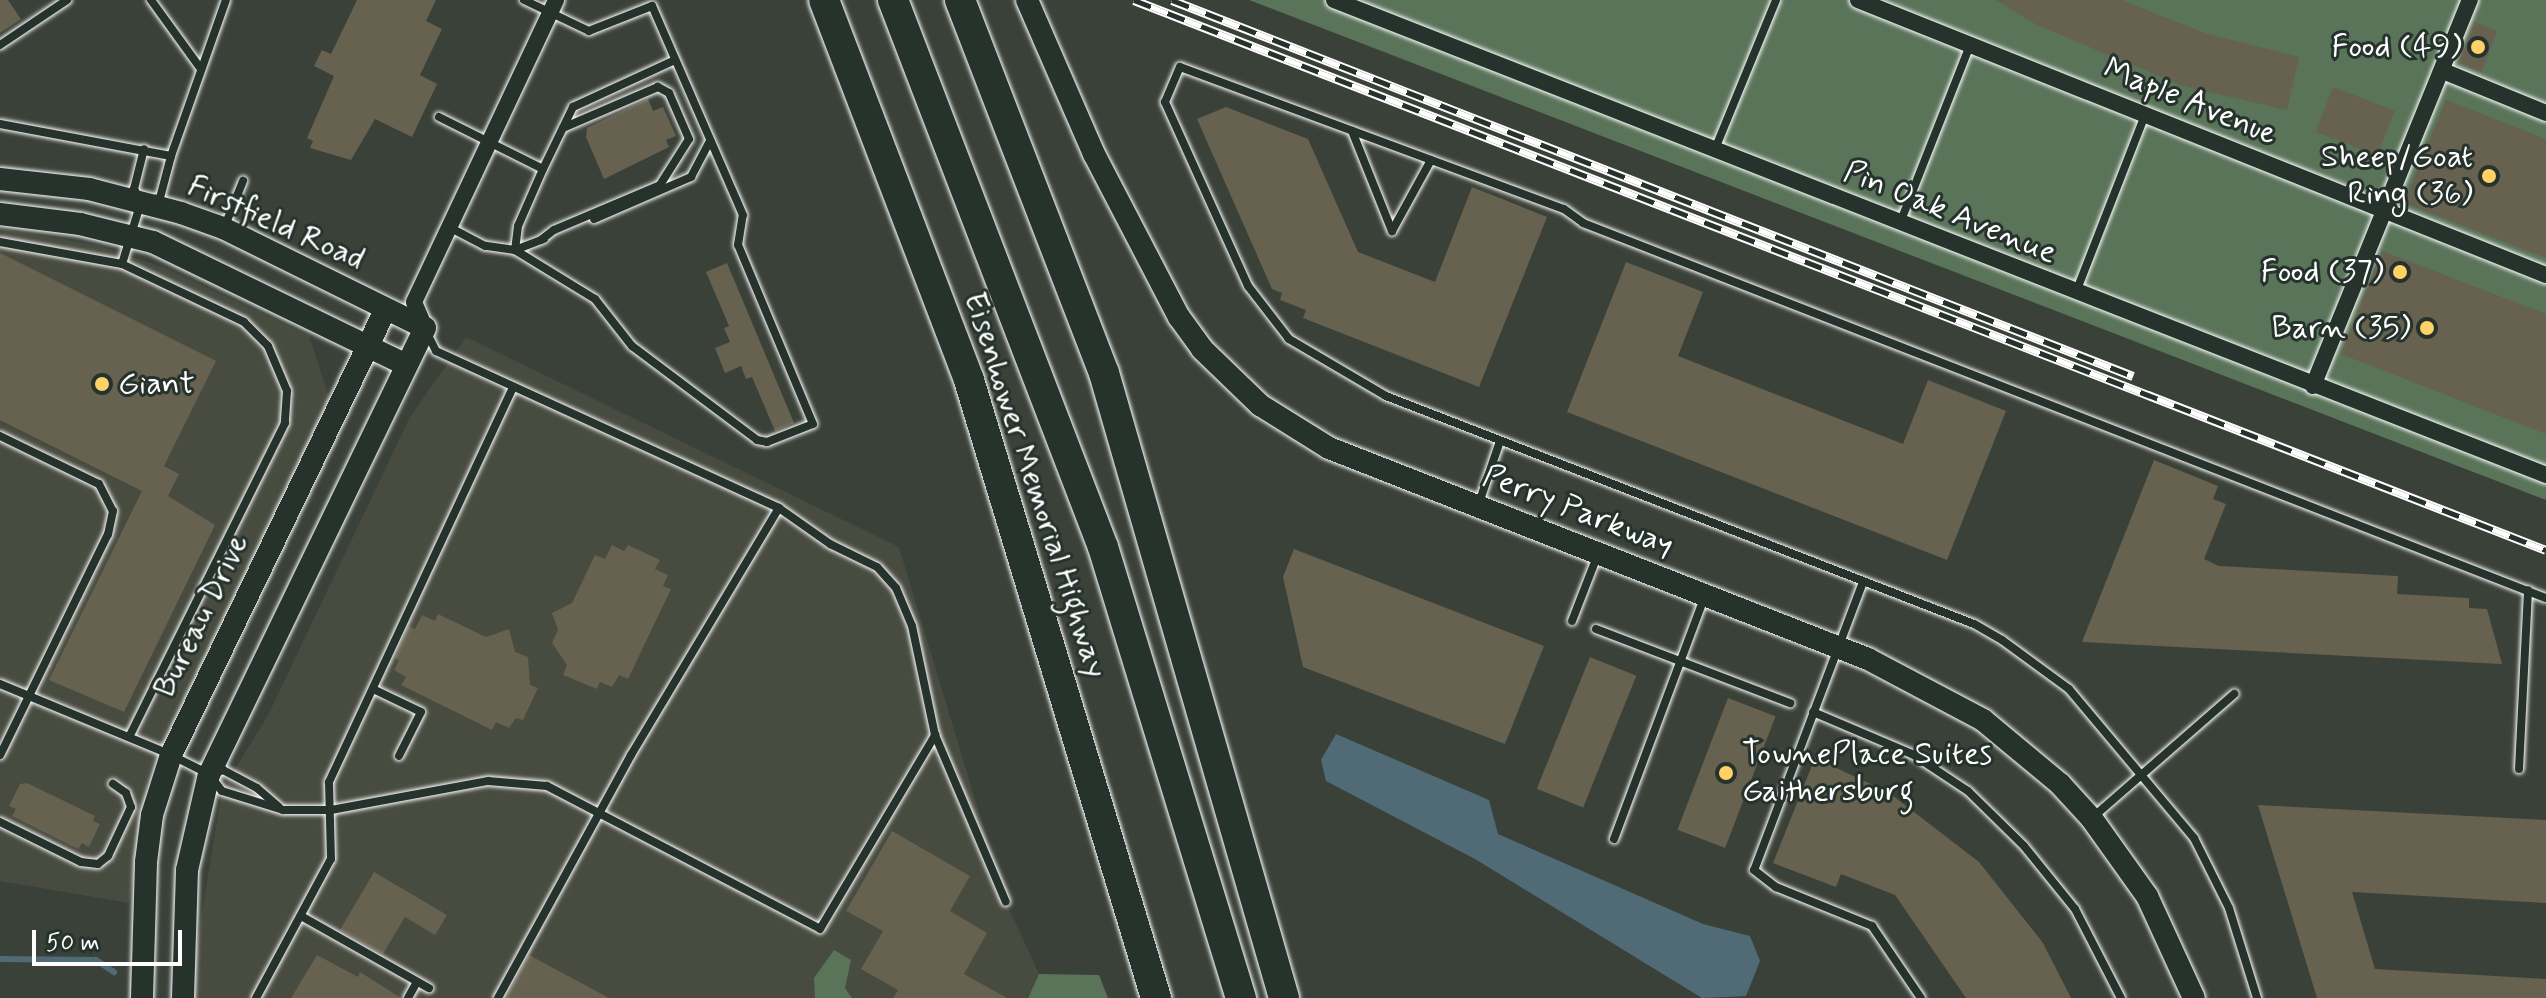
<!DOCTYPE html>
<style>
body{margin:0}
#map{position:relative;width:2546px;height:998px;overflow:hidden;background:#3a4138;font-family:Mynerve,sans-serif}
div>[style]{position:absolute}
[style*='--x']{left:calc(var(--x)*1px);top:calc(var(--y)*1px);width:calc(var(--w)*1px);rotate:calc(var(--a)*1deg)}
.built>*{inset:0;background:#484b3f}
.green>*{inset:0;background:#597459}
.water>*{inset:0;background:#506b76}
.stream>*{height:6px;margin:-3px;padding:0 3px;transform-origin:3px;border-radius:3px;background:#506b76}
.building>*{inset:0;background:#676150;transform-origin:0 0}
.roads{filter:drop-shadow(0 0 2px #fff) drop-shadow(0 0 2px #fff)}
.service>*{height:8px;margin:-4px;padding:0 4px;transform-origin:4px;border-radius:4px;background:#26332d}
.minor>*{height:16px;margin:-8px;padding:0 8px;transform-origin:8px;border-radius:8px;background:#26332d}
.tertiary>*{height:22px;margin:-11px;padding:0 11px;transform-origin:11px;border-radius:11px;background:#26332d}
.motorway>*{height:30px;margin:-15px;padding:0 15px;transform-origin:15px;border-radius:15px;background:#26332d}
.rail>*{height:9px;margin-top:-4.5px;transform-origin:0;background:repeating-linear-gradient(90deg,#26332d 0 18px,#fff 0 36px);box-sizing:border-box;border-block:2px solid #fff}
.dots>*{width:22px;height:22px;translate:-50% -50%;box-sizing:border-box;border:4px solid #26332d;border-radius:50%}
span{translate:-50% -50%;white-space:nowrap;text-align:center;line-height:1.15;-webkit-text-stroke:6px #26332d;paint-order:stroke}
.poi-label{font-size:32px;color:#fff}
.right{translate:-100% -50%;text-align:right}
.left{translate:0 -50%;text-align:left}
.street-label{font-size:32px;color:#fff}
.scale{position:absolute;left:32px;top:930px;width:150px;height:36px;box-sizing:border-box;border:4px solid #fff;border-top:0;padding-left:10px;font-size:24px;line-height:28px;white-space:nowrap;color:#fff;-webkit-text-stroke:6px #26332d;paint-order:stroke}
</style>
<div id="map">
<div class="built">
<div style="clip-path:polygon(0 229px,96px 245px,163px 267px,309px 336px,331px 403px,149px 772px,129px 903px,0 881px)"></div>
<div style="clip-path:polygon(466px 337px,899px 547px,1006px 902px,1039px 974px,1027px 998px,188px 998px,222px 791px,269px 713px,410px 417px)"></div>
</div>
<div class="green">
<div style="clip-path:polygon(1249px 0,2546px 0,2546px 500px)"></div>
<div style="clip-path:polygon(834px 950px,851px 960px,845px 988px,852px 998px,815px 998px,814px 978px)"></div>
<div style="clip-path:polygon(1039px 974px,1099px 975px,1108px 998px,1028px 998px)"></div>
</div>
<div class="water">
<div style="clip-path:polygon(1336px 734px,1489px 800px,1498px 834px,1703px 924px,1750px 936px,1760px 961px,1746px 996px,1702px 998px,1475px 859px,1326px 781px,1321px 760px)"></div>
</div>
<div class="stream">
<div style="--x:0;--y:959;--w:96;--a:0.6"></div>
<div style="--x:96;--y:960;--w:22;--a:34"></div>
</div>
<div class="building">
<div style="clip-path:polygon(0 0,8px 0,21px 19px,0 33px)"></div>
<div style="clip-path:polygon(357px 0,436px 0,426px 21px,442px 29px,420px 75px,437px 84px,412px 137px,375px 119px,351px 160px,310px 148px,313px 141px,307px 138px,334px 76px,314px 66px,322px 50px,331px 54px)"></div>
<div style="clip-path:polygon(1996px 0,2121px 0,2205px 33px,2299px 57px,2287px 110px,2183px 86px,2037px 25px)"></div>
<div style="left:2474px;top:22px;width:25px;height:44px;rotate:21deg"></div>
<div style="left:2333px;top:87px;width:66px;height:48px;rotate:21deg"></div>
<div style="clip-path:polygon(648px 99px,653px 111px,663px 107px,676px 136px,666px 140px,669px 147px,604px 179px,586px 137px,587px 128px)"></div>
<div style="clip-path:polygon(2446px 100px,2546px 139px,2546px 258px,2404px 203px)"></div>
<div style="clip-path:polygon(1226px 107px,1308px 139px,1358px 252px,1435px 282px,1472px 187px,1547px 217px,1479px 387px,1303px 318px,1306px 310px,1280px 300px,1282px 293px,1272px 289px,1197px 119px)"></div>
<div style="clip-path:polygon(2382px 251px,2546px 314px,2546px 434px,2341px 354px)"></div>
<div style="clip-path:polygon(0 253px,216px 361px,164px 466px,179px 474px,168px 496px,215px 525px,124px 712px,49px 680px,142px 491px,0 420px)"></div>
<div style="clip-path:polygon(1626px 262px,1703px 292px,1678px 356px,1903px 444px,1928px 380px,2006px 411px,1947px 560px,1567px 412px)"></div>
<div style="clip-path:polygon(727px 263px,794px 423px,775px 431px,752px 377px,746px 379px,741px 366px,725px 373px,715px 348px,730px 342px,724px 328px,729px 326px,706px 272px)"></div>
<div style="clip-path:polygon(2154px 460px,2218px 486px,2213px 499px,2226px 504px,2204px 559px,2219px 566px,2398px 576px,2397px 594px,2469px 598px,2469px 608px,2487px 609px,2502px 664px,2082px 642px)"></div>
<div style="clip-path:polygon(612px 545px,624px 551px,628px 545px,660px 560px,655px 569px,668px 575px,663px 586px,671px 589px,628px 679px,619px 675px,612px 687px,600px 682px,597px 689px,563px 675px,567px 665px,552px 643px,558px 630px,552px 613px,572px 603px,595px 555px,605px 559px)"></div>
<div style="clip-path:polygon(1294px 549px,1544px 646px,1505px 744px,1303px 667px,1283px 577px)"></div>
<div style="clip-path:polygon(438px 614px,486px 637px,509px 629px,515px 652px,528px 657px,530px 685px,538px 688px,523px 720px,516px 718px,509px 728px,496px 722px,492px 730px,401px 685px,406px 677px,394px 670px,399px 660px,395px 658px,409px 626px,415px 629px,422px 615px,435px 621px)"></div>
<div style="left:1590px;top:657px;width:50px;height:142px;rotate:22deg"></div>
<div style="left:1728px;top:698px;width:51px;height:141px;rotate:21deg"></div>
<div style="clip-path:polygon(1815px 758px,1888px 792px,1979px 862px,2043px 943px,2071px 998px,1966px 998px,1895px 895px,1841px 874px,1836px 887px,1773px 863px)"></div>
<div style="clip-path:polygon(27px 783px,95px 816px,93px 821px,100px 824px,89px 847px,82px 843px,78px 849px,12px 816px,16px 809px,9px 806px,20px 784px)"></div>
<div style="clip-path:polygon(2258px 805px,2546px 820px,2546px 903px,2352px 892px,2375px 969px,2546px 979px,2546px 998px,2317px 998px)"></div>
<div style="clip-path:polygon(892px 831px,970px 876px,950px 911px,987px 933px,964px 974px,1007px 998px,893px 998px,898px 990px,861px 969px,883px 931px,846px 911px)"></div>
<div style="clip-path:polygon(374px 872px,447px 915px,435px 935px,405px 917px,383px 954px,340px 930px)"></div>
<div style="clip-path:polygon(317px 955px,358px 977px,360px 972px,401px 998px,291px 998px)"></div>
<div style="clip-path:polygon(529px 955px,609px 998px,506px 998px)"></div>
</div>
<div class="roads">
<div class="service">
<div style="--x:151;--y:0;--w:85;--a:54.1"></div>
<div style="--x:0;--y:45;--w:81;--a:-33.9"></div>
<div style="--x:439;--y:117;--w:116;--a:26.6"></div>
<div style="--x:543;--y:169;--w:62;--a:113.7"></div>
<div style="--x:518;--y:226;--w:24;--a:97"></div>
<div style="--x:515;--y:250;--w:30;--a:-172"></div>
<div style="--x:485;--y:246;--w:41;--a:-152.2"></div>
<div style="--x:0;--y:124;--w:174;--a:10.6"></div>
<div style="--x:171;--y:156;--w:165;--a:-70.6"></div>
<div style="--x:1352;--y:131;--w:108;--a:68.2"></div>
<div style="--x:1392;--y:231;--w:81;--a:-61.2"></div>
<div style="--x:1715;--y:149;--w:161;--a:-67.7"></div>
<div style="--x:543;--y:169;--w:69;--a:-64.2"></div>
<div style="--x:573;--y:107;--w:112;--a:-24.7"></div>
<div style="--x:153;--y:199;--w:7;--a:-8"></div>
<div style="--x:160;--y:198;--w:43;--a:-75.3"></div>
<div style="--x:594;--y:219;--w:106;--a:-23.4"></div>
<div style="--x:691;--y:177;--w:41;--a:-62.2"></div>
<div style="--x:1900;--y:223;--w:191;--a:-68.5"></div>
<div style="--x:224;--y:228;--w:51;--a:-68"></div>
<div style="--x:541;--y:240;--w:16;--a:-38"></div>
<div style="--x:554;--y:230;--w:115;--a:-23"></div>
<div style="--x:660;--y:185;--w:54;--a:-57.8"></div>
<div style="--x:689;--y:139;--w:50;--a:-113.5"></div>
<div style="--x:669;--y:93;--w:13;--a:-151"></div>
<div style="--x:658;--y:87;--w:103;--a:156.7"></div>
<div style="--x:0;--y:242;--w:124;--a:10.2"></div>
<div style="--x:122;--y:264;--w:135;--a:25.4"></div>
<div style="--x:244;--y:322;--w:34;--a:45"></div>
<div style="--x:268;--y:346;--w:49;--a:67.1"></div>
<div style="--x:287;--y:391;--w:32;--a:94"></div>
<div style="--x:285;--y:423;--w:348;--a:116.4"></div>
<div style="--x:515;--y:250;--w:94;--a:31.5"></div>
<div style="--x:595;--y:299;--w:60;--a:51.8"></div>
<div style="--x:632;--y:346;--w:156;--a:36.9"></div>
<div style="--x:757;--y:440;--w:10;--a:11"></div>
<div style="--x:767;--y:442;--w:49;--a:-21.4"></div>
<div style="--x:813;--y:424;--w:194;--a:-112.7"></div>
<div style="--x:738;--y:245;--w:30;--a:-81"></div>
<div style="--x:743;--y:215;--w:228;--a:-113.5"></div>
<div style="--x:652;--y:6;--w:68;--a:158.4"></div>
<div style="--x:589;--y:31;--w:72;--a:-154.5"></div>
<div style="--x:515;--y:250;--w:31;--a:-21"></div>
<div style="--x:122;--y:264;--w:65;--a:-73"></div>
<div style="--x:141;--y:202;--w:15;--a:-118"></div>
<div style="--x:134;--y:189;--w:41;--a:-76"></div>
<div style="--x:2076;--y:292;--w:190;--a:-68.7"></div>
<div style="--x:0;--y:436;--w:110;--a:25.9"></div>
<div style="--x:99;--y:484;--w:30;--a:63"></div>
<div style="--x:113;--y:511;--w:24;--a:102"></div>
<div style="--x:108;--y:534;--w:246;--a:116"></div>
<div style="--x:1478;--y:506;--w:69;--a:-71.3"></div>
<div style="--x:1863;--y:582;--w:308;--a:110.7"></div>
<div style="--x:1754;--y:870;--w:28;--a:38"></div>
<div style="--x:1776;--y:887;--w:104;--a:22.1"></div>
<div style="--x:1872;--y:926;--w:87;--a:55.8"></div>
<div style="--x:1572;--y:621;--w:72;--a:-68.8"></div>
<div style="--x:1596;--y:629;--w:208;--a:20.9"></div>
<div style="--x:0;--y:684;--w:185;--a:22.5"></div>
<div style="--x:171;--y:755;--w:42;--a:26.6"></div>
<div style="--x:209;--y:774;--w:21;--a:53"></div>
<div style="--x:222;--y:791;--w:64;--a:17.3"></div>
<div style="--x:283;--y:810;--w:48;--a:0"></div>
<div style="--x:331;--y:810;--w:160;--a:-10.5"></div>
<div style="--x:488;--y:781;--w:59;--a:4.8"></div>
<div style="--x:547;--y:786;--w:308;--a:27.6"></div>
<div style="--x:820;--y:929;--w:226;--a:-59.3"></div>
<div style="--x:935;--y:735;--w:111;--a:-101.9"></div>
<div style="--x:912;--y:626;--w:41;--a:-112.8"></div>
<div style="--x:896;--y:588;--w:28;--a:-132"></div>
<div style="--x:877;--y:567;--w:52;--a:-153.9"></div>
<div style="--x:830;--y:544;--w:62;--a:-144.8"></div>
<div style="--x:779;--y:508;--w:377;--a:-155.4"></div>
<div style="--x:436;--y:351;--w:20;--a:-117"></div>
<div style="--x:373;--y:689;--w:53;--a:25.6"></div>
<div style="--x:421;--y:712;--w:49;--a:116.6"></div>
<div style="--x:1813;--y:712;--w:108;--a:23"></div>
<div style="--x:1912;--y:754;--w:67;--a:33.5"></div>
<div style="--x:1968;--y:791;--w:78;--a:44.5"></div>
<div style="--x:2024;--y:846;--w:81;--a:51"></div>
<div style="--x:2075;--y:909;--w:100;--a:62.7"></div>
<div style="--x:935;--y:735;--w:181;--a:67"></div>
<div style="--x:2519;--y:769;--w:179;--a:-87.1"></div>
<div style="--x:212;--y:774;--w:12;--a:-20"></div>
<div style="--x:223;--y:770;--w:38;--a:28"></div>
<div style="--x:257;--y:788;--w:29;--a:41"></div>
<div style="--x:2092;--y:818;--w:189;--a:-41.1"></div>
<div style="--x:0;--y:822;--w:90;--a:26.3"></div>
<div style="--x:81;--y:862;--w:17;--a:7"></div>
<div style="--x:98;--y:864;--w:13;--a:-39"></div>
<div style="--x:108;--y:856;--w:54;--a:-64.9"></div>
<div style="--x:131;--y:807;--w:15;--a:-110"></div>
<div style="--x:126;--y:793;--w:16;--a:-145"></div>
<div style="--x:1614;--y:839;--w:259;--a:-69.5"></div>
<div style="--x:301;--y:916;--w:147;--a:29.4"></div>
<div style="--x:256;--y:998;--w:158;--a:-61.7"></div>
<div style="--x:331;--y:859;--w:77;--a:-91.5"></div>
<div style="--x:329;--y:782;--w:434;--a:-65"></div>
<div style="--x:408;--y:998;--w:18;--a:-61"></div>
<div style="--x:498;--y:998;--w:277;--a:-61.3"></div>
<div style="--x:631;--y:755;--w:288;--a:-59.1"></div>
<div style="--x:2257;--y:998;--w:94;--a:-107.3"></div>
<div style="--x:2229;--y:908;--w:78;--a:-116.6"></div>
<div style="--x:2194;--y:838;--w:194;--a:-130"></div>
<div style="--x:2069;--y:689;--w:83;--a:-143.8"></div>
<div style="--x:2002;--y:640;--w:32;--a:-150"></div>
<div style="--x:1974;--y:624;--w:631;--a:-158.81"></div>
<div style="--x:1386;--y:396;--w:113;--a:-149.6"></div>
<div style="--x:1289;--y:339;--w:67;--a:-127.7"></div>
<div style="--x:1248;--y:286;--w:202;--a:-114.3"></div>
<div style="--x:1165;--y:102;--w:38;--a:-67"></div>
<div style="--x:1180;--y:67;--w:409;--a:20.3"></div>
<div style="--x:1564;--y:209;--w:24;--a:36"></div>
<div style="--x:1583;--y:223;--w:1033;--a:21.28"></div>
</div>
<div class="minor">
<div style="--x:1334;--y:0;--w:1302;--a:21.4"></div>
<div style="--x:1858;--y:0;--w:741;--a:21.79"></div>
<div style="--x:2443;--y:71;--w:111;--a:22.2"></div>
<div style="--x:425;--y:328;--w:28;--a:-113"></div>
<div style="--x:414;--y:302;--w:334;--a:-64.8"></div>
<div style="--x:2313;--y:386;--w:417;--a:-67.9"></div>
</div>
<div class="tertiary">
<div style="--x:1027;--y:0;--w:168;--a:66.5"></div>
<div style="--x:1094;--y:154;--w:184;--a:62.5"></div>
<div style="--x:1179;--y:317;--w:39;--a:54"></div>
<div style="--x:1202;--y:349;--w:81;--a:44"></div>
<div style="--x:1260;--y:405;--w:81;--a:31.9"></div>
<div style="--x:1329;--y:448;--w:579;--a:21.38"></div>
<div style="--x:1868;--y:659;--w:130;--a:27.9"></div>
<div style="--x:1983;--y:720;--w:100;--a:39.7"></div>
<div style="--x:2060;--y:784;--w:47;--a:47.6"></div>
<div style="--x:2092;--y:819;--w:95;--a:54.5"></div>
<div style="--x:2147;--y:896;--w:112;--a:65.3"></div>
<div style="--x:0;--y:179;--w:90;--a:6.4"></div>
<div style="--x:89;--y:189;--w:95;--a:14.6"></div>
<div style="--x:181;--y:213;--w:45;--a:19.7"></div>
<div style="--x:223;--y:228;--w:225;--a:26.3"></div>
<div style="--x:425;--y:328;--w:496;--a:115.8"></div>
<div style="--x:209;--y:774;--w:98;--a:102.9"></div>
<div style="--x:187;--y:870;--w:128;--a:91.8"></div>
<div style="--x:0;--y:214;--w:81;--a:7.1"></div>
<div style="--x:80;--y:224;--w:75;--a:13.9"></div>
<div style="--x:153;--y:242;--w:281;--a:25.9"></div>
<div style="--x:142;--y:998;--w:136;--a:-88.3"></div>
<div style="--x:146;--y:862;--w:47;--a:-82.7"></div>
<div style="--x:152;--y:815;--w:63;--a:-72.4"></div>
<div style="--x:171;--y:755;--w:495;--a:-64.3"></div>
</div>
<div class="motorway">
<div style="--x:824;--y:0;--w:407;--a:69.1"></div>
<div style="--x:969;--y:380;--w:646;--a:73.16"></div>
<div style="--x:893;--y:0;--w:586;--a:69"></div>
<div style="--x:1103;--y:547;--w:472;--a:73"></div>
<div style="--x:960;--y:0;--w:400;--a:68.9"></div>
<div style="--x:1104;--y:373;--w:650;--a:73.93"></div>
</div>
</div>
<div class="rail">
<div style="--x:1134;--y:0;--w:1515;--a:21.28"></div>
<div style="--x:1172;--y:0;--w:1032;--a:21.37"></div>
</div>
<div class="dots">
<div style="left:2478px;top:47px;background:#ffd166"></div>
<div style="left:2489px;top:176px;background:#ffd166"></div>
<div style="left:2400px;top:272px;background:#ffd166"></div>
<div style="left:2427px;top:328px;background:#ffd166"></div>
<div style="left:102px;top:384px;background:#ffd166"></div>
<div style="left:1726px;top:773px;background:#ffd166"></div>
</div>
<div class="poi-label">
<span class="right" style="left:2462px;top:47px">Food (49)</span>
<span class="right" style="left:2473px;top:176px">Sheep/Goat<br>Ring (36)</span>
<span class="right" style="left:2384px;top:272px">Food (37)</span>
<span class="right" style="left:2411px;top:328px">Barn (35)</span>
<span class="left" style="left:118px;top:384px">Giant</span>
<span class="left" style="left:1742px;top:773px">TownePlace Suites<br>Gaithersburg</span>
</div>
<div class="street-label">
<span style="left:2190px;top:102px;rotate:22deg">Maple Avenue</span>
<span style="left:1950px;top:213px;rotate:22deg">Pin Oak Avenue</span>
<span style="left:276px;top:223px;rotate:24deg">Firstfield Road</span>
<span style="left:1035px;top:485px;rotate:72deg">Eisenhower Memorial Highway</span>
<span style="left:1578px;top:511px;rotate:21deg">Perry Parkway</span>
<span style="left:202px;top:616px;rotate:-64deg">Bureau Drive</span>
</div>
<div class="scale">50 m</div>
</div>
